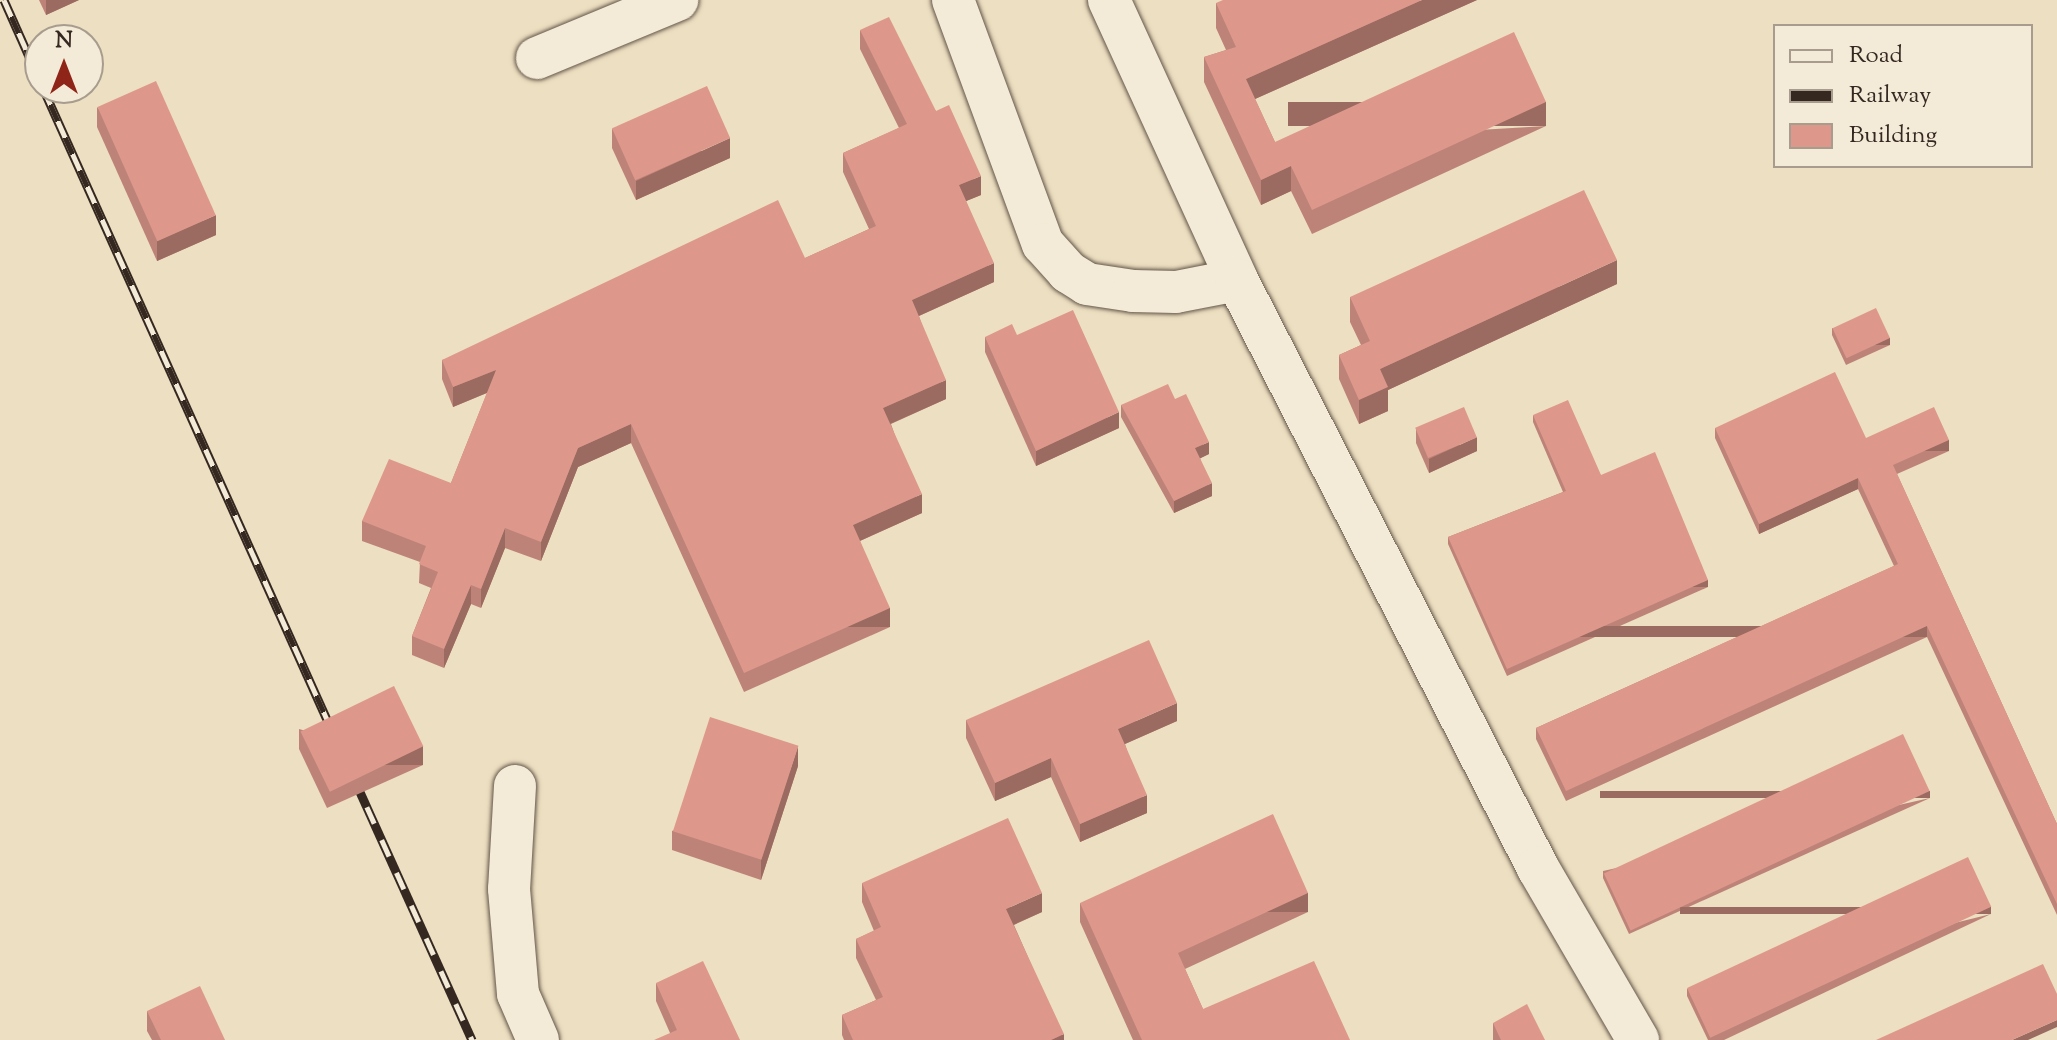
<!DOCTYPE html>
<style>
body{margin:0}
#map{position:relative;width:2057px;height:1040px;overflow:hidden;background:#eddfc1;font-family:"Sorts Mill Goudy",serif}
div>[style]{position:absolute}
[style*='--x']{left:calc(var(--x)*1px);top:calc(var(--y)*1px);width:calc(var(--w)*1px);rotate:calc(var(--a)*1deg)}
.roads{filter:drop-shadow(0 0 2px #635649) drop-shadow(0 0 2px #635649)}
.minor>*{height:42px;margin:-21px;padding:0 21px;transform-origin:21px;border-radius:21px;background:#f3ead7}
.rail>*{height:9px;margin-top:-4.5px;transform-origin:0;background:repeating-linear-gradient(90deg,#f3ead7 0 18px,#352821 0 36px);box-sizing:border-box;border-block:2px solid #352821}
.wall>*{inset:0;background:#be8378}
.shaded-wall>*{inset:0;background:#9b6a61;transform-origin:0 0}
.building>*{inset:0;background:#dd988b;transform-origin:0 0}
span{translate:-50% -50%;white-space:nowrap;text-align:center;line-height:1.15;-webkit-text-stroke:7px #f3ead7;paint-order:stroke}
.legend{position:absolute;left:1773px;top:24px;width:260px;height:144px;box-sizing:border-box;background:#f3ead7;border:2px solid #a79c8e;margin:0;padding:10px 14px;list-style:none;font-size:24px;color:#352821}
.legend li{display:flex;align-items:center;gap:16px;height:40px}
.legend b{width:40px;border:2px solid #a79c8e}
.north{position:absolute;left:24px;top:24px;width:80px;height:80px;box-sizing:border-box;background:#f3ead7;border:2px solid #a79c8e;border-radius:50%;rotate:0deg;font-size:22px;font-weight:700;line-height:32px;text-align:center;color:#352821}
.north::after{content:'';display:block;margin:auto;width:28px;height:36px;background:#8f2418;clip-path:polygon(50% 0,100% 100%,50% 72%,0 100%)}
</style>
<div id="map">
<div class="roads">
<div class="minor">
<div style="--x:953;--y:0;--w:260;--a:69.8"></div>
<div style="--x:1043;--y:244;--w:38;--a:48"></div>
<div style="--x:1068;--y:272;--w:22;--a:32"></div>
<div style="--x:1087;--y:284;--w:47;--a:8.7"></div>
<div style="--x:1133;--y:291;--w:43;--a:1.3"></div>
<div style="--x:1176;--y:292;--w:62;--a:-11.1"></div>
<div style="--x:1109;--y:0;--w:308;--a:65.4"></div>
<div style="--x:1237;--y:280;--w:661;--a:62.89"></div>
<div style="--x:1538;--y:868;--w:199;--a:59.8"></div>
<div style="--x:537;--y:58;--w:152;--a:-22.5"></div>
<div style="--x:515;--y:786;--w:103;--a:93.3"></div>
<div style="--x:509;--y:889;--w:105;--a:85.1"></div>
<div style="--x:518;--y:994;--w:50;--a:66.5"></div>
</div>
</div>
<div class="rail">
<div style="--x:4;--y:0;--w:89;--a:66"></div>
<div style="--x:43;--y:88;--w:712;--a:65.78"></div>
<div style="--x:352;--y:774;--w:292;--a:65.7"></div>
</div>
<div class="wall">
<div style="clip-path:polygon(39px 0,79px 0,46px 15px)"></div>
<div style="clip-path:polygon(1477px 0,1255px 99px,1275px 142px,1546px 126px,1312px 234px,1291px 191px,1261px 205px,1204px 82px,1204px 57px,1226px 50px,1216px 28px,1216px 3px)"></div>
<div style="clip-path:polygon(860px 30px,936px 111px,981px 195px,966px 201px,994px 282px,919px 316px,946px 399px,891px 424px,922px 513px,860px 541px,890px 627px,744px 692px,631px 443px,578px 467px,541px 561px,505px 548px,481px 608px,471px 604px,444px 668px,412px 655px,412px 636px,431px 588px,419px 583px,420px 562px,362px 541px,362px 521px,451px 483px,487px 393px,453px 407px,442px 379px,442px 360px,805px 258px,869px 229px,843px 172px,843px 153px,899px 128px,860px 49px)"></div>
<div style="clip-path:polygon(97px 107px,216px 235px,157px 261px,97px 127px)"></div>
<div style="clip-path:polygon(612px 129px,730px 158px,636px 200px,612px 148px)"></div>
<div style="clip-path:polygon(1617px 284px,1388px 390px,1388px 411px,1359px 424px,1339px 379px,1339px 355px,1361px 345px,1350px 322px,1350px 297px)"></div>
<div style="clip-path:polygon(1832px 328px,1890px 345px,1846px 365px,1832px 335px)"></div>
<div style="clip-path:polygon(1017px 335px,1119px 428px,1036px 466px,985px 352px,985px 337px)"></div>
<div style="clip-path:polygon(1175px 399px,1209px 454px,1200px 458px,1212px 496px,1174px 513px,1121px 417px,1121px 405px)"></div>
<div style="clip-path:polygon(1533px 415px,1601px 475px,1708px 587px,1507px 676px,1448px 544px,1448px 537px,1563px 492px,1533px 422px)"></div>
<div style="clip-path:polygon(1715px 428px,1949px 451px,1897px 474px,2057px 824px,2057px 915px,1927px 637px,1566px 801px,1536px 739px,1536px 728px,1894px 566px,1858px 489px,1759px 534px,1715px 438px)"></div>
<div style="clip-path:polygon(1416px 429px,1477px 451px,1429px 473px,1416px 443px)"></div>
<div style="clip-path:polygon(966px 720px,1177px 721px,1125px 744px,1147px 813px,1080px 842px,1051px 777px,995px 801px,966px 738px)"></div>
<div style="clip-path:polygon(299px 729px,423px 765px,327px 808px,299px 749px)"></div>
<div style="clip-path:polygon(798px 766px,761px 880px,672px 850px,672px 831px)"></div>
<div style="clip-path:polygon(1930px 798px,1629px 934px,1603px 878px,1603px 871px)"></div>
<div style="clip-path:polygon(862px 883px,1042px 912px,1014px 925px,1064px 1040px,844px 1040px,842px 1035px,842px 1015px,876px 1000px,856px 958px,856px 939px,874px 931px,862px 902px)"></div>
<div style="clip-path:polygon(1080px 903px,1308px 912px,1185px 969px,1203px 1009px,1350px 1040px,1133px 1040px,1080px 922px)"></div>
<div style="clip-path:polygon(1991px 914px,1724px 1040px,1708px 1040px,1687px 996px,1687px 989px)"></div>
<div style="clip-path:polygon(656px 983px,740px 1040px,670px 1033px,656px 1001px)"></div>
<div style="clip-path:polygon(147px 1011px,225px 1040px,152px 1040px,147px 1031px)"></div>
<div style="clip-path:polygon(1493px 1023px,1545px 1040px,1493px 1040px)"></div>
</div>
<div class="shaded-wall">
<div style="clip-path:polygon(46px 0,79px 0,46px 15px)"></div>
<div style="clip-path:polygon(1422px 0,1477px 0,1246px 103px,1246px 79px)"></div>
<div style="left:1546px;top:102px;width:24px;height:258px;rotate:90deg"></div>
<div style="clip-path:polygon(730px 138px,730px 158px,636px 200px,636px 181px)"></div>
<div style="clip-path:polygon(1291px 166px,1291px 191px,1261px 205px,1261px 180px)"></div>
<div style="clip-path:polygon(981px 176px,981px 195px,959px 204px,959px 185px)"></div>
<div style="clip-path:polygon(216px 215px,216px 235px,157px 261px,157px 241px)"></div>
<div style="clip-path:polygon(1617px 260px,1617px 284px,1388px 390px,1388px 411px,1359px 424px,1359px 400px,1380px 369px)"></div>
<div style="clip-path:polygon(994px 263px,994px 282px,912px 319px,912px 300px)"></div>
<div style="left:1890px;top:338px;width:7px;height:48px;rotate:90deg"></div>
<div style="clip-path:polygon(496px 370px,496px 389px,453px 407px,453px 387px)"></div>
<div style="clip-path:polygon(946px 380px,946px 399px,883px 427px,883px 408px)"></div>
<div style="clip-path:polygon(1119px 412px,1119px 428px,1036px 466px,1036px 451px)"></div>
<div style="clip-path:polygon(631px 424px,631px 443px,578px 467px,541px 561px,541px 542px,578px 448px)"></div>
<div style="clip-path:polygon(1477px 437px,1477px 451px,1429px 473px,1429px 459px)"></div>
<div style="left:1949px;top:440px;width:11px;height:61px;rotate:90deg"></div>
<div style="clip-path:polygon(1209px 442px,1209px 454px,1195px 461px,1195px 448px)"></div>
<div style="clip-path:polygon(1858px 478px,1858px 489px,1759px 534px,1759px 524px)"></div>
<div style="clip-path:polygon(1212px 483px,1212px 496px,1174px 513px,1174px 501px)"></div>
<div style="clip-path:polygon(922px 494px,922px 513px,853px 544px,853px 525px)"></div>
<div style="clip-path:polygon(505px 528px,505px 548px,481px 608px,481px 589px)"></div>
<div style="left:1708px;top:580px;width:7px;height:220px;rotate:90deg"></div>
<div style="clip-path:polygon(471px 585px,471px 604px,444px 668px,444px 649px)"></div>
<div style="left:890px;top:608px;width:19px;height:160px;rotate:90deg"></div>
<div style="left:1927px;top:626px;width:11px;height:397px;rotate:90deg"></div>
<div style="clip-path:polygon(1177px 703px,1177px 721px,1118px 747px,1118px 729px)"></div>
<div style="left:423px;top:746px;width:19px;height:105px;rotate:90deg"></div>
<div style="clip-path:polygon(798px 746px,798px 766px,761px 880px,761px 860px)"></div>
<div style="clip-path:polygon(1051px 758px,1051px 777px,995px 801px,995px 783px)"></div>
<div style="left:1930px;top:791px;width:7px;height:330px;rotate:90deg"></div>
<div style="clip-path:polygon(1147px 795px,1147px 813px,1080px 842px,1080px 824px)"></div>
<div style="clip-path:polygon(1042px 893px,1042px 912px,1006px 928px,1006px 909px)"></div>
<div style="left:1308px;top:893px;width:19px;height:143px;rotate:90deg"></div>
<div style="left:1991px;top:907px;width:7px;height:311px;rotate:90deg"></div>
<div style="clip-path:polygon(2057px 1020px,2057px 1027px,2028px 1040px,2012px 1040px)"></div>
<div style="clip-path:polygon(1064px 1034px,1064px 1040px,1051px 1040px)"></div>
</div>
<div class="building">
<div style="clip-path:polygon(1223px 0,1422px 0,1246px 79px,1275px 142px,1514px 32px,1546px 102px,1312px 210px,1291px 166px,1261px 180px,1204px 57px,1236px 47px,1216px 3px)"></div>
<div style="clip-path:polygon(889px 17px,936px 111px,949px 105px,981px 176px,959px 185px,994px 263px,912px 300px,946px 380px,883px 408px,922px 494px,853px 525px,890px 608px,744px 673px,631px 424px,578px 448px,541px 542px,505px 528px,481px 589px,471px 585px,444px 649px,412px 636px,438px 572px,419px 564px,426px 546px,362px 521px,389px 459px,451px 483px,496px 370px,453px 387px,442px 360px,778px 200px,805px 258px,876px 226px,843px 153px,907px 124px,860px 30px)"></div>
<div style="left:156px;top:81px;width:147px;height:64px;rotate:66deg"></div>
<div style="left:707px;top:86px;width:57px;height:104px;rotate:66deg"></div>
<div style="clip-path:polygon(1584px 190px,1617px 260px,1380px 369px,1388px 387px,1359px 400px,1339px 355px,1370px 341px,1350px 297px)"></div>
<div style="left:1876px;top:308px;width:33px;height:48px;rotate:65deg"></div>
<div style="clip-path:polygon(1073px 310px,1119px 412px,1036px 451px,985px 337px,1012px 324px,1017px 335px)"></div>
<div style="clip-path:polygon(1835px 372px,1866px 438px,1934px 407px,1949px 440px,1893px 465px,2057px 824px,2057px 904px,1927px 626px,1566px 791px,1536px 728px,1898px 564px,1858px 478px,1759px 524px,1715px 428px)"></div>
<div style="clip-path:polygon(1168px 384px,1175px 399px,1186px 394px,1209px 442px,1195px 448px,1212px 483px,1174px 501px,1121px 405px)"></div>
<div style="clip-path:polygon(1568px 400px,1601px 475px,1655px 452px,1708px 580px,1507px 669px,1448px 537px,1566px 491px,1533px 415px)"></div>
<div style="left:1464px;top:407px;width:33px;height:53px;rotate:67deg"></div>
<div style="clip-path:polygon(1149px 640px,1177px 703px,1118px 729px,1147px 795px,1080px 824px,1051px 758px,995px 783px,966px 720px)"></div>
<div style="left:394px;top:686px;width:67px;height:104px;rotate:64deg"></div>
<div style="left:710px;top:717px;width:93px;height:120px;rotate:18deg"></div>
<div style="left:1903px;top:734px;width:63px;height:330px;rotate:65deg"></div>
<div style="clip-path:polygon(1273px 814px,1308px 893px,1178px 953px,1203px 1009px,1314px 961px,1350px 1040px,1142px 1040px,1080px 903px)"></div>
<div style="clip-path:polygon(1008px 818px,1042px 893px,1006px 909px,1064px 1034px,1051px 1040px,853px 1040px,842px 1015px,883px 997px,856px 939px,881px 927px,862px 883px)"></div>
<div style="left:1968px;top:857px;width:55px;height:310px;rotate:65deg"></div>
<div style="clip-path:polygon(703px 961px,740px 1040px,654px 1040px,677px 1030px,656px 983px)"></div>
<div style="clip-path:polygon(2043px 964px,2057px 994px,2057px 1020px,2012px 1040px,1876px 1040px)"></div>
<div style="clip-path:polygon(200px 986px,225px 1040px,161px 1040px,147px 1011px)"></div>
<div style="clip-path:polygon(1527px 1004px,1545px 1040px,1501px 1040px,1493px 1023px)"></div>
</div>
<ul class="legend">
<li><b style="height:10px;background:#f3ead7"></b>Road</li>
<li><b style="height:10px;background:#352821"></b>Railway</li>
<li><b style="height:22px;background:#dd988b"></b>Building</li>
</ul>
<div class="north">N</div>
</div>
